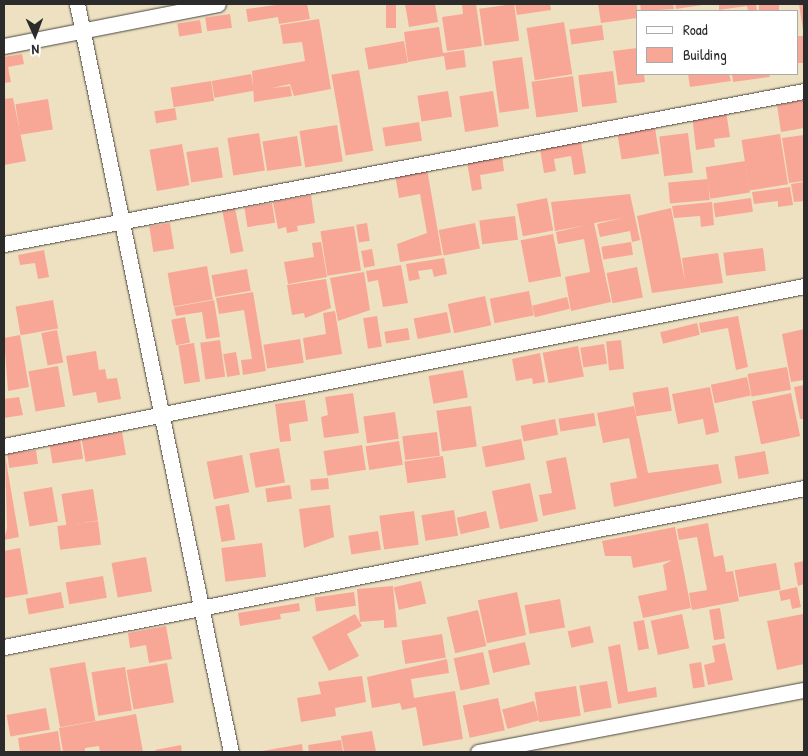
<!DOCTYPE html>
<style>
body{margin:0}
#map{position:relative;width:808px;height:756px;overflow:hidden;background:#eee1c1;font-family:"Patrick Hand",sans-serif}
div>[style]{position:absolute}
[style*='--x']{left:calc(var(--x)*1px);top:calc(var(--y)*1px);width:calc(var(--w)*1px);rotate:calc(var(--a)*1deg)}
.building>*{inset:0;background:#f8a797;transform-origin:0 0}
.roads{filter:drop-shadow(0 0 1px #484642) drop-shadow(0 0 1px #484642)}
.minor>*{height:15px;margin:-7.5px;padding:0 7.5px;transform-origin:7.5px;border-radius:7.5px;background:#fff}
span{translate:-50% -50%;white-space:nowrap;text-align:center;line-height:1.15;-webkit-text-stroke:4px #fff;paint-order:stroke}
.frame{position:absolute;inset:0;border:5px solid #2b2b2b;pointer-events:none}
.legend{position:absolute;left:636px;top:10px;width:162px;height:65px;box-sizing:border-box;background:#fff;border:1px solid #aaa;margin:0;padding:6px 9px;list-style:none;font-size:15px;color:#2b2b2b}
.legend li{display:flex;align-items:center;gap:10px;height:25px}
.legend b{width:25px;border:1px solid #aaa}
.north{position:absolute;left:10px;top:10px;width:50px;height:50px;-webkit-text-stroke:4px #fff;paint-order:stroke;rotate:178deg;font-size:14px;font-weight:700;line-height:20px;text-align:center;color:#2b2b2b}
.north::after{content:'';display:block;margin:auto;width:18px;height:22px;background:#2b2b2b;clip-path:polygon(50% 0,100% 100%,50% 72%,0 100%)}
</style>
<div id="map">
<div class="building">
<div style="clip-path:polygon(283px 4px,307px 4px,310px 19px,279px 24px,278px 17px,248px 22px,246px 9px)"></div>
<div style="left:386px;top:4px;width:10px;height:24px"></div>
<div style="clip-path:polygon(405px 4px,435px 4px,438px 22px,409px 27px)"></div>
<div style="clip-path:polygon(462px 4px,476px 4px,482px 46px,447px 51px,442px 17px,463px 14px)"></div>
<div style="left:514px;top:4px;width:37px;height:35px;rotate:82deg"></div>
<div style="clip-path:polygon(515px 4px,550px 4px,551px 10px,517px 15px)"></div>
<div style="clip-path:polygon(598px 4px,637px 4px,637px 18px,601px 23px)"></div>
<div style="clip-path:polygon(640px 4px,673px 4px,674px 9px,641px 11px)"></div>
<div style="clip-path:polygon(675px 4px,702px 4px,702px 5px,676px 9px)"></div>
<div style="clip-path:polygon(719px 4px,756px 4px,757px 11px,748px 11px,747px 6px,719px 10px)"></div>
<div style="left:759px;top:4px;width:20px;height:7px"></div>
<div style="clip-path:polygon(799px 4px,804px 4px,804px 30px,803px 30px)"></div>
<div style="left:230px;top:14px;width:14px;height:25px;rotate:82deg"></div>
<div style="clip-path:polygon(319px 19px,331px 89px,294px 96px,290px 84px,272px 88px,290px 86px,292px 96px,254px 102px,252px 71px,305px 61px,302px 42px,283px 44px,280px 25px)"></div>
<div style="left:200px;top:20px;width:13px;height:23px;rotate:81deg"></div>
<div style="left:564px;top:22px;width:53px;height:38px;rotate:81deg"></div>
<div style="left:602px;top:25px;width:15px;height:33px;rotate:82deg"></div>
<div style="clip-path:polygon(439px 27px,443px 53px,464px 50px,466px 67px,446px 70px,444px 56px,408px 62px,404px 32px)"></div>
<div style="left:804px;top:36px;width:27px;height:7px;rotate:90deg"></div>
<div style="left:404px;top:41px;width:22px;height:40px;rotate:80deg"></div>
<div style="clip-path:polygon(637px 48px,637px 74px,644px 74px,645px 82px,618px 85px,613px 51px)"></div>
<div style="clip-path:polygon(22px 54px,24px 64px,8px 67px,11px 82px,4px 83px,4px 57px)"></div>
<div style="left:522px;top:57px;width:52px;height:30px;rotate:82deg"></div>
<div style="left:359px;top:70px;width:82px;height:28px;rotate:80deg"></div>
<div style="left:613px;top:71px;width:32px;height:35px;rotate:83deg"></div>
<div style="left:251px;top:74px;width:17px;height:40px;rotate:80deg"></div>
<div style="clip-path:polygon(688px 74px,729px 74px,731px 81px,690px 87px)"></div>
<div style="clip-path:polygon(732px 74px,769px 74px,770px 77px,733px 82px)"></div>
<div style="left:573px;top:76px;width:36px;height:42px;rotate:82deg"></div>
<div style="left:211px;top:81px;width:20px;height:41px;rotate:81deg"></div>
<div style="left:448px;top:91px;width:26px;height:31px;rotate:81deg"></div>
<div style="left:493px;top:91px;width:36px;height:34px;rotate:81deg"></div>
<div style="clip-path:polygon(13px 98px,26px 161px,4px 165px,4px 99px)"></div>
<div style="left:48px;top:99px;width:31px;height:33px;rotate:81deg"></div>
<div style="clip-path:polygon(804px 100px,804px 128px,781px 132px,777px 105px)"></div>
<div style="left:175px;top:108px;width:12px;height:21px;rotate:81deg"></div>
<div style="clip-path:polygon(726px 111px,730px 137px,714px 139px,715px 147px,696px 150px,692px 115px)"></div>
<div style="left:419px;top:122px;width:19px;height:37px;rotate:81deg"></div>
<div style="left:337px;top:125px;width:37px;height:38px;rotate:81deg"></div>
<div style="left:655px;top:128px;width:26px;height:38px;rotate:81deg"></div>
<div style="left:259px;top:133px;width:38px;height:32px;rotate:81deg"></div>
<div style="left:688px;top:133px;width:40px;height:29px;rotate:83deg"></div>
<div style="left:780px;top:134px;width:51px;height:39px;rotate:81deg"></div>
<div style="clip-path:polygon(804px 135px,804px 181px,789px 183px,782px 138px)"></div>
<div style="left:297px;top:136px;width:30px;height:35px;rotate:81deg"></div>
<div style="clip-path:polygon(581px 142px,586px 173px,574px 175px,571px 156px,554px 159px,556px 171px,544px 173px,540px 149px)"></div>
<div style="left:182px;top:144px;width:42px;height:33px;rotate:80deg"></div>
<div style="left:218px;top:147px;width:31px;height:32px;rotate:81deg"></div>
<div style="clip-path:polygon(502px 156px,504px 171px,480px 175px,482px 189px,472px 191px,467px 162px)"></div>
<div style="left:745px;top:161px;width:32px;height:40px;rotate:81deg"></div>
<div style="clip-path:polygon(427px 169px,442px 255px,400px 262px,397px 244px,427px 233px,420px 194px,399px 198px,395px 174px)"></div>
<div style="left:708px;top:179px;width:21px;height:40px;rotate:85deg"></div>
<div style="clip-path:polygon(804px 182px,804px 201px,794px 202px,791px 184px)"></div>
<div style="clip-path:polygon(790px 187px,793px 205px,778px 207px,778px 201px,754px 204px,752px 192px)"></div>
<div style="clip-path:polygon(630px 194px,640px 240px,632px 242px,630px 231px,600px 237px,597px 224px,623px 218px,594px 223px,611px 302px,571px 311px,565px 277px,590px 272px,584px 239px,558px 244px,556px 232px,587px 225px,555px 231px,551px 202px)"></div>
<div style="clip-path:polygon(311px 195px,315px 223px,297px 226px,298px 231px,287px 233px,286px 227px,278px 229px,273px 202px)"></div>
<div style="left:547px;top:198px;width:33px;height:31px;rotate:79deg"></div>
<div style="left:751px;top:198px;width:14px;height:38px;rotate:82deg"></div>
<div style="clip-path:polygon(712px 202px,714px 225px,701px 227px,700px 216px,674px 218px,672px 206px)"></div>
<div style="left:272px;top:203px;width:20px;height:28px;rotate:81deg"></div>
<div style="left:235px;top:208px;width:44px;height:13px;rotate:79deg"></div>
<div style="clip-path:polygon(671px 208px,685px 281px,682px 258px,718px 253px,723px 283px,652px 293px,637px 216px)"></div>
<div style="left:515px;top:216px;width:24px;height:36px;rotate:83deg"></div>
<div style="left:170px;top:223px;width:26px;height:21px;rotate:81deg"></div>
<div style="left:367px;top:223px;width:18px;height:11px;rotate:81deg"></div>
<div style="left:475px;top:223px;width:26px;height:37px;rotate:79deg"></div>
<div style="left:354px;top:226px;width:45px;height:34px;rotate:81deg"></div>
<div style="left:553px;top:234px;width:43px;height:33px;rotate:79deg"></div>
<div style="clip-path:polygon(321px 242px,327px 277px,288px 284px,284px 262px,314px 257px,312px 243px)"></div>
<div style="left:631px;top:242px;width:13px;height:30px;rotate:81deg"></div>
<div style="left:763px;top:248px;width:23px;height:40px;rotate:83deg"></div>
<div style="left:372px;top:249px;width:17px;height:11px;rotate:80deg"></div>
<div style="clip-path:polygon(44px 250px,49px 277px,38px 279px,35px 263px,20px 265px,18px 255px)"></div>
<div style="clip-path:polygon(444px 258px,447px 274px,434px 277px,432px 269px,418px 271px,420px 279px,409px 281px,406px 264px)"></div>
<div style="clip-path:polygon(401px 265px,408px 303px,383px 307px,378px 280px,368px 282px,366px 271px)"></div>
<div style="left:207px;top:266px;width:34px;height:40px;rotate:80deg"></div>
<div style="left:637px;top:267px;width:31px;height:31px;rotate:79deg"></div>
<div style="left:247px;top:269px;width:22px;height:36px;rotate:80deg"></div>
<div style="clip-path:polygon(364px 272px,370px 310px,338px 321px,330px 278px)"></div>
<div style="clip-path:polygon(326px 279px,331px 308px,305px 318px,304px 313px,292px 315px,287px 285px)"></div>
<div style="left:529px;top:291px;width:25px;height:40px;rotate:79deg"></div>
<div style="clip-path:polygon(253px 292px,266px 371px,243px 375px,241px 360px,252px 359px,244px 310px,219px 314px,216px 298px)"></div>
<div style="left:485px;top:296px;width:30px;height:38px;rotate:78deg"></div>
<div style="left:567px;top:297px;width:12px;height:36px;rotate:76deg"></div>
<div style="left:53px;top:300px;width:29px;height:38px;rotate:80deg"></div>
<div style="clip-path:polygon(214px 300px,220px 337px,206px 339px,202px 312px,176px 316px,174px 307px)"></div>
<div style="clip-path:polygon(335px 311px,342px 354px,306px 360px,303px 338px,326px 334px,323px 313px)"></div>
<div style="left:447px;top:312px;width:21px;height:34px;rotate:79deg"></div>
<div style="left:377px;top:316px;width:31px;height:14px;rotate:81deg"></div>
<div style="clip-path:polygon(738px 316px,748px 367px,736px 370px,728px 328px,701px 333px,699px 323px)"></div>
<div style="left:185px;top:317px;width:26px;height:14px;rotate:79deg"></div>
<div style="left:697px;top:323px;width:12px;height:38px;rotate:76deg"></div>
<div style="left:408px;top:328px;width:12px;height:24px;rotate:81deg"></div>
<div style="clip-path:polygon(804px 329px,804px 380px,791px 382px,782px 334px)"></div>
<div style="left:57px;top:330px;width:33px;height:16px;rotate:79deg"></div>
<div style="clip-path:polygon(20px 335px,29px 387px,8px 391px,4px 338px)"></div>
<div style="left:300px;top:339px;width:24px;height:37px;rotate:81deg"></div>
<div style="left:220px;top:340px;width:37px;height:20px;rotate:82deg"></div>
<div style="left:621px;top:340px;width:29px;height:15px;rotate:84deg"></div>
<div style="left:194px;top:343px;width:39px;height:16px;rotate:81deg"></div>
<div style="left:604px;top:344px;width:20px;height:24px;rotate:81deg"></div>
<div style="left:578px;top:346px;width:31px;height:36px;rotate:79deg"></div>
<div style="clip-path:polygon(96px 351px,99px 370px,105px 369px,107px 379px,117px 378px,121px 399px,98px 403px,96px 392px,73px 396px,66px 356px)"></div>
<div style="left:236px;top:352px;width:23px;height:13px;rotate:80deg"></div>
<div style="clip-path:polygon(540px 353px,545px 382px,533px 384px,532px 378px,516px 381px,512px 359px)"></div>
<div style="left:58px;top:366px;width:41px;height:30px;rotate:80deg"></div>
<div style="left:787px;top:367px;width:23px;height:40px;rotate:80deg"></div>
<div style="left:463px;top:370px;width:28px;height:35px;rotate:80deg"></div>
<div style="left:747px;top:377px;width:19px;height:37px;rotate:78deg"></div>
<div style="clip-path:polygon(804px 385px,804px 419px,800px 419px,794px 387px)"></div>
<div style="left:668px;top:387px;width:24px;height:36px;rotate:81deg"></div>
<div style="clip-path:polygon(710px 387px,719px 432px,706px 435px,703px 419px,678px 424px,672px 394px)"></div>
<div style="clip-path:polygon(353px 393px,359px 433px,324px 438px,321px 417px,328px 415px,325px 397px)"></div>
<div style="left:791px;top:393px;width:44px;height:40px;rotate:78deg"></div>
<div style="clip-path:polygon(19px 397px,23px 415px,4px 418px,4px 399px)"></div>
<div style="clip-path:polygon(305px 400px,308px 421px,289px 424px,291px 441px,280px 442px,275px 404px)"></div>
<div style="left:471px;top:406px;width:41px;height:35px;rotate:82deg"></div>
<div style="clip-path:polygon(634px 406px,648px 473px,718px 464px,722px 483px,614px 507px,610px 483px,637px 478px,629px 438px,603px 443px,597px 413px)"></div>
<div style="left:395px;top:412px;width:27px;height:32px;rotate:82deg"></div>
<div style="left:594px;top:413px;width:13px;height:36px;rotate:81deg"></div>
<div style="left:555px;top:419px;width:16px;height:35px;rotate:79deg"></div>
<div style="left:122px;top:432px;width:23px;height:41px;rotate:80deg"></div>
<div style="left:437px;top:432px;width:24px;height:35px;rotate:83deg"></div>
<div style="left:80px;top:439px;width:20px;height:31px;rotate:81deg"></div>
<div style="left:521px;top:439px;width:21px;height:40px;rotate:79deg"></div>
<div style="left:399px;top:441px;width:24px;height:34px;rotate:81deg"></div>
<div style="left:362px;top:445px;width:25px;height:39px;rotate:81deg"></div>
<div style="left:279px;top:448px;width:35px;height:30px;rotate:80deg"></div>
<div style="left:36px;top:450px;width:14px;height:29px;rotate:82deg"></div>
<div style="left:765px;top:451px;width:23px;height:31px;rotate:80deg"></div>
<div style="clip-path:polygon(5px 455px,19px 537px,4px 540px,7px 528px)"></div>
<div style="left:242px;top:455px;width:38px;height:36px;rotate:79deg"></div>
<div style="left:443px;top:456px;width:22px;height:39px;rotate:82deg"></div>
<div style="clip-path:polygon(566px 457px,576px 509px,543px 516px,539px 495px,552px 493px,546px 461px)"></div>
<div style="left:328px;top:478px;width:11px;height:18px;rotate:85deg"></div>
<div style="left:530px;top:483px;width:39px;height:39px;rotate:78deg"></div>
<div style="left:290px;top:485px;width:14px;height:25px;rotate:82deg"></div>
<div style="left:52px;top:487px;width:35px;height:29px;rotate:80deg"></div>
<div style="left:93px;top:489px;width:32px;height:32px;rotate:81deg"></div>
<div style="left:229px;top:504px;width:36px;height:14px;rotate:80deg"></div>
<div style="clip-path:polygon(330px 505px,334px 537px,304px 548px,299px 509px)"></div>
<div style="left:454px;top:510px;width:26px;height:33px;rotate:81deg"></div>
<div style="left:414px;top:511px;width:34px;height:35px;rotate:82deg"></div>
<div style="left:486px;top:511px;width:17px;height:30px;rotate:77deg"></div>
<div style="left:98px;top:521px;width:24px;height:41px;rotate:83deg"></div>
<div style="clip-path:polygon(708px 523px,714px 557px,723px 555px,726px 572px,733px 571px,739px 601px,692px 610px,689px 593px,707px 590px,697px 537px,679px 540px,677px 529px)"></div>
<div style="clip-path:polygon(675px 527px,691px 608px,643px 618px,638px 596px,667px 590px,663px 565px,672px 560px,633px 568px,631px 556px,605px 556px,602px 541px)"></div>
<div style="left:378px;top:531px;width:19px;height:30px;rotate:81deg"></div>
<div style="left:262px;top:543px;width:34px;height:41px;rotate:83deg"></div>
<div style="clip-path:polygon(20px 548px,28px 594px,4px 598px,4px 551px)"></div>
<div style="left:146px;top:557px;width:35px;height:35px;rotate:80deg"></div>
<div style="clip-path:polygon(804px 561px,804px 584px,798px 586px,794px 563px)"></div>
<div style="left:776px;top:563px;width:27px;height:42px;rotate:80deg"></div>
<div style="left:103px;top:576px;width:22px;height:38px;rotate:80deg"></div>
<div style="left:421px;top:581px;width:23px;height:28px;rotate:77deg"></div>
<div style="clip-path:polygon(393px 586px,397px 627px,384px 628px,384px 620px,360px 622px,357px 589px)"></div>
<div style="clip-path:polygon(797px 587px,801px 607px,792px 609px,790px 599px,781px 601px,779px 591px)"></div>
<div style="left:61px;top:592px;width:16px;height:36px;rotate:79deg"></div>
<div style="left:354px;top:592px;width:14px;height:40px;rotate:82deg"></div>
<div style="left:517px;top:592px;width:44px;height:40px;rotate:78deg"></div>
<div style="left:560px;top:599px;width:29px;height:36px;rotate:80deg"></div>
<div style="clip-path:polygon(299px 603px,300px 611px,280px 614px,281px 619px,240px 626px,238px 613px)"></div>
<div style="left:720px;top:608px;width:31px;height:11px;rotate:81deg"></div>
<div style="left:478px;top:610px;width:37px;height:32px;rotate:77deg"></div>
<div style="clip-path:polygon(355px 614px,362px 626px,347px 634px,359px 656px,329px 671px,312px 637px)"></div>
<div style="left:682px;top:614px;width:35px;height:32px;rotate:78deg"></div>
<div style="clip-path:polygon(803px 614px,804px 664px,777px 670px,767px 621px)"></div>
<div style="left:644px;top:620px;width:29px;height:11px;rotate:80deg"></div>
<div style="clip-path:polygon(166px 626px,172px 659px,149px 663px,146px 645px,130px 648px,128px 633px)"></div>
<div style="left:590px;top:626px;width:17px;height:23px;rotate:77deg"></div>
<div style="left:442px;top:634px;width:24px;height:41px;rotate:81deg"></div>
<div style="left:525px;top:642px;width:23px;height:38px;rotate:77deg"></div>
<div style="clip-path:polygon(725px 643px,733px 680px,708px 685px,704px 665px,715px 662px,712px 646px)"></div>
<div style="clip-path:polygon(620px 644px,628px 692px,656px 687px,657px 697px,618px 704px,608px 647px)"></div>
<div style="left:483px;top:652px;width:33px;height:30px;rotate:78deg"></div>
<div style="clip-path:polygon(447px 659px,449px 673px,411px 679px,414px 698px,455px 691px,463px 739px,423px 746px,416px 707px,402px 710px,400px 703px,372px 708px,367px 677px)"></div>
<div style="left:85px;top:662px;width:60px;height:36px;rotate:80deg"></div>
<div style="left:701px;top:662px;width:25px;height:12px;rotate:81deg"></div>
<div style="left:167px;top:663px;width:40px;height:41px;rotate:80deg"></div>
<div style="left:125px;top:667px;width:44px;height:34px;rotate:81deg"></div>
<div style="clip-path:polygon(362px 676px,366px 702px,335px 708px,336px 716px,301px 722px,297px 698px,321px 694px,318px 682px)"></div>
<div style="left:607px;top:681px;width:27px;height:28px;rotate:80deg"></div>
<div style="left:576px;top:686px;width:30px;height:42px;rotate:81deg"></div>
<div style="left:498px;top:698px;width:33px;height:36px;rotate:78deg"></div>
<div style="left:534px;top:701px;width:20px;height:33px;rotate:75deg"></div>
<div style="left:46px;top:708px;width:22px;height:40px;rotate:80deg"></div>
<div style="clip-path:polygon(136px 714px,143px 752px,100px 752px,99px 746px,85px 748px,85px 752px,63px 752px,59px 728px)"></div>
<div style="clip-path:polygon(58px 731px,61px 752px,20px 752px,18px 738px)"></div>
<div style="clip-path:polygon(372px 731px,376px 752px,344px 752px,341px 736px)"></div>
<div style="clip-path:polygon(341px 740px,343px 752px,309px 752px,308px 745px)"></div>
<div style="clip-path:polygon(302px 744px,303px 752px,262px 752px,262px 751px)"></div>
<div style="clip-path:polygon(181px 745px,182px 752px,156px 752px,155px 750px)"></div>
</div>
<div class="roads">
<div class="minor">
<div style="--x:77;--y:4;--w:764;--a:78.37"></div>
<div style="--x:4;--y:46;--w:218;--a:-11.1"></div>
<div style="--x:4;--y:244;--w:814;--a:-10.83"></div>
<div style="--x:4;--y:446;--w:816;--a:-11.31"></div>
<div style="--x:4;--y:647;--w:816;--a:-11.24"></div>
<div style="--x:478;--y:752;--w:332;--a:-10.8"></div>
</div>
</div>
<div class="frame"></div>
<ul class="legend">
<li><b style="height:6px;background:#fff"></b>Road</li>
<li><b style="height:14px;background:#f8a797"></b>Building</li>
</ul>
<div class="north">N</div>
</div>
